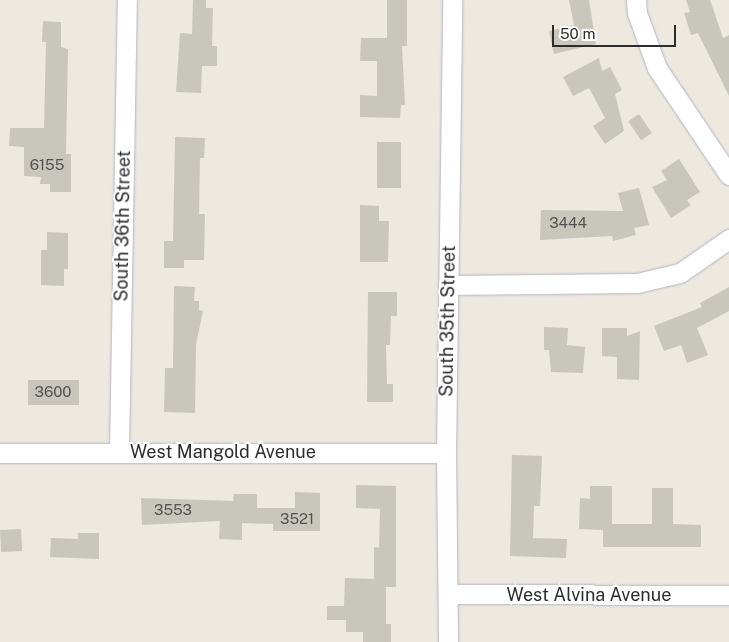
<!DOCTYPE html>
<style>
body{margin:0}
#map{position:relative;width:729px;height:642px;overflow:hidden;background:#ede8e0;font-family:"Public Sans",sans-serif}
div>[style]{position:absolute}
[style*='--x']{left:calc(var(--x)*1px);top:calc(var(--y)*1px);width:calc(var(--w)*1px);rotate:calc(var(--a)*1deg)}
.building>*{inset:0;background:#c9c6be;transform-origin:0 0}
.roads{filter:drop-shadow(0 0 1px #b3b5bf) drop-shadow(0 0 1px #b3b5bf)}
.minor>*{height:19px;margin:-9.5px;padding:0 9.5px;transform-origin:9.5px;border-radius:9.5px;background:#fff}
span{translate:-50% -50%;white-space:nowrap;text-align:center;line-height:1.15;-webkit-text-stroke:4px #fff;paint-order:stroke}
.number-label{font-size:15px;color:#535250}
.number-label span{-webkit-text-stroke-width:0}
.street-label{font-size:18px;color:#2c2c2c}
.scale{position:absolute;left:552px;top:25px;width:124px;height:22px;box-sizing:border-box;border:2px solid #2c2c2c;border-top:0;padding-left:6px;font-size:15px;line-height:18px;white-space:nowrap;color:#2c2c2c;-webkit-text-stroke:4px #fff;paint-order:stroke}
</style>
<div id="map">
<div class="building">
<div style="clip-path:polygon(193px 0,206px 0,206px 8px,213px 8px,212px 46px,217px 46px,217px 66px,202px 66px,201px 93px,176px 92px,180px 33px,192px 34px)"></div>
<div style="clip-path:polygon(387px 0,407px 0,407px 46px,402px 46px,405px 105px,401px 105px,400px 118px,360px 117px,360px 95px,377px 96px,377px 61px,360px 61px,361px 38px,387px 38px)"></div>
<div style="clip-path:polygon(569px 0,589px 0,596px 44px,554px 54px,549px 31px,574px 25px)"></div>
<div style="clip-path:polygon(686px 0,710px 0,723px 38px,729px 35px,729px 96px,698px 33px,691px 35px,684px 13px,690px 12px)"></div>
<div style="clip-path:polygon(43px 21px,61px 22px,61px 47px,68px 49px,66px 154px,71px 154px,71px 192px,50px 192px,50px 184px,40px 184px,41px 177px,24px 176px,24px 147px,9px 146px,10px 128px,44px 128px,46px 42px,42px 42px)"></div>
<div style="clip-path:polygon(599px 58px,602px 71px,610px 67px,622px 90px,615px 94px,624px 131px,605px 144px,593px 126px,605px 118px,589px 88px,573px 96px,563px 77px)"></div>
<div style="left:639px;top:114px;width:23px;height:13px;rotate:56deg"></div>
<div style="clip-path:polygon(175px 137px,205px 138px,204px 158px,200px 158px,199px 214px,205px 214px,204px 260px,184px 260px,184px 268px,164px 268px,164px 241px,173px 241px)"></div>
<div style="left:377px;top:142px;width:24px;height:46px"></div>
<div style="clip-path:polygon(679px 159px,700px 192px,687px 200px,691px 205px,671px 218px,652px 187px,667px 180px,661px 171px)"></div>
<div style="clip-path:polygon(639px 188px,649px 225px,634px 228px,636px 235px,613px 241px,612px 236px,540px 240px,541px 210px,623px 211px,618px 193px)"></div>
<div style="clip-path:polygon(360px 205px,379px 206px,379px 221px,389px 221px,388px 262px,360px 262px)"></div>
<div style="clip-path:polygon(47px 232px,68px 233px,68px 269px,64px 269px,64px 286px,41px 285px,41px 250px,47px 250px)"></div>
<div style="clip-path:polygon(174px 286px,195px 287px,194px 301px,199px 301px,199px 310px,203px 311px,196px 345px,195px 413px,164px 412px,165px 368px,173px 368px)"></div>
<div style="clip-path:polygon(729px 287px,729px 311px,697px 328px,708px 355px,687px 363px,681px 345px,664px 351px,654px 326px,702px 307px,700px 303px)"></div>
<div style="clip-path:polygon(368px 292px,397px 292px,397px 316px,391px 316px,390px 345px,386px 345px,387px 384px,393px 384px,393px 402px,367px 402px)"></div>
<div style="clip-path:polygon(544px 327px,568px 328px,567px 345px,585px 347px,583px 373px,551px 372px,549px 350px,544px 350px)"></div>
<div style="clip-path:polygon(602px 328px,627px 328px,627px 336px,640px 331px,639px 380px,617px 379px,617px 357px,602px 356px)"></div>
<div style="left:28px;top:380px;width:51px;height:25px"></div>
<div style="clip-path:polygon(512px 455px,542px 456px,540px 506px,534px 506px,533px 538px,567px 539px,566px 558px,510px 556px)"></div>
<div style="clip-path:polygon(356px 485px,396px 486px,396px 587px,386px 587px,386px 624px,391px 624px,391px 642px,363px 642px,363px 632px,346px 632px,346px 620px,327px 620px,327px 606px,344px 606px,345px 578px,374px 579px,374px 547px,379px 548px,380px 509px,356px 508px)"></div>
<div style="clip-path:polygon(590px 486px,612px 486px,612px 524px,652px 524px,652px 488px,673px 488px,673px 524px,701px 525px,701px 547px,603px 547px,603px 530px,579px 529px,580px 498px,590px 499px)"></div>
<div style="clip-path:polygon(295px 492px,320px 493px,320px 531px,273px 531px,273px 524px,242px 523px,242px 540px,219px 539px,220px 521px,142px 525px,141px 498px,233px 501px,234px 494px,257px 494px,257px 508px,295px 508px)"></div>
<div style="left:21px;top:529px;width:22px;height:21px;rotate:87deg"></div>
<div style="clip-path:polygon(78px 533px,99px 533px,99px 559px,50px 557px,51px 538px,78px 539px)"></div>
</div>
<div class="roads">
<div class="minor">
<div style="--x:636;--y:0;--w:13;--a:86"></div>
<div style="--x:637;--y:13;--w:59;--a:70"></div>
<div style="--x:657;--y:68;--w:129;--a:56.1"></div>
<div style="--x:448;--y:285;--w:189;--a:-0.6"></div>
<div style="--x:637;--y:283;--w:44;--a:-13.1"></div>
<div style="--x:680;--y:273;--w:60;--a:-34.8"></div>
<div style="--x:119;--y:451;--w:451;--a:-89"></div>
<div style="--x:0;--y:453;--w:446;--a:0"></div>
<div style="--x:448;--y:594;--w:281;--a:0.2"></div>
<div style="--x:448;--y:642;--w:189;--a:-90.6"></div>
<div style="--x:446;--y:453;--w:453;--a:-89.2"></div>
</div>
</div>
<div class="number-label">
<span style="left:47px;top:165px">6155</span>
<span style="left:568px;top:223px">3444</span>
<span style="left:53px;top:392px">3600</span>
<span style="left:173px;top:510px">3553</span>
<span style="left:297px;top:519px">3521</span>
</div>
<div class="street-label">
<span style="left:123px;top:226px;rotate:-89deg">South 36th Street</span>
<span style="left:448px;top:321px;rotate:-89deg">South 35th Street</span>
<span style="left:223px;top:452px">West Mangold Avenue</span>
<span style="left:589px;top:595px">West Alvina Avenue</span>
</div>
<div class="scale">50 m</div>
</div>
